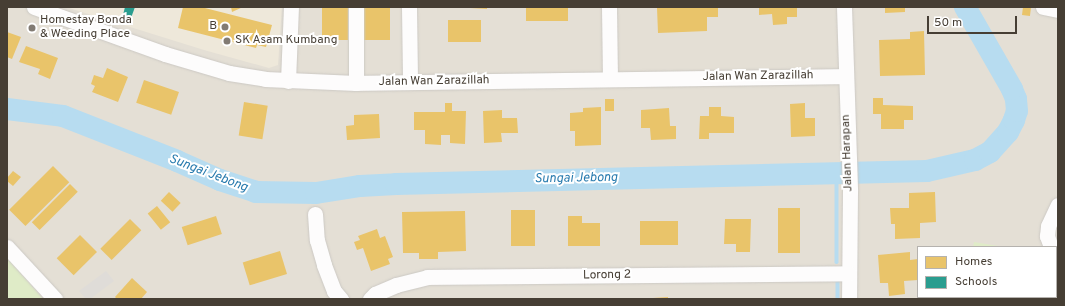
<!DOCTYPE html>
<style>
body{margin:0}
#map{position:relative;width:1065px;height:306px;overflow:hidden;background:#f0ede8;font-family:Overpass,sans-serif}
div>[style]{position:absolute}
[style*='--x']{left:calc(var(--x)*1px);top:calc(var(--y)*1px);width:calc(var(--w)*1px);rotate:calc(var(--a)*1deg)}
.residential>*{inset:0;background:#e4dfd5}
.education>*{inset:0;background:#eee8da}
.green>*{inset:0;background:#dfebc7}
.parking>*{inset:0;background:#dfdcd8}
.homes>*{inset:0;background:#e9c46a;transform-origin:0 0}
.schools>*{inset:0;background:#2a9d8f}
.stream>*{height:3.5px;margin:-1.75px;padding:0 1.75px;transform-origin:1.75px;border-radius:1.75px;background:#b7dcf0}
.river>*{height:22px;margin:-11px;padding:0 11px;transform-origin:11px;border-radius:11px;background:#b7dcf0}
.path>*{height:2px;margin-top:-1px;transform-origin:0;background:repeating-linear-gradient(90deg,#cecbc6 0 2px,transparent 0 4px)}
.roads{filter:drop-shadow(0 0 1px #ccc9c4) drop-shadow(0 0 1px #ccc9c4)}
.minor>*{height:15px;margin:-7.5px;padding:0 7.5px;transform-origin:7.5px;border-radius:7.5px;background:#fdfcfc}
.dots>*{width:11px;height:11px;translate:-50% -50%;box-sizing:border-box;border:2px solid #fff;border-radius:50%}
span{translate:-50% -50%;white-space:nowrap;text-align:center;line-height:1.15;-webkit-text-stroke:4px #fff;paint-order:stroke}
.poi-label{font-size:12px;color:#463e34}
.left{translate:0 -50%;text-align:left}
.right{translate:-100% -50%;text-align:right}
.street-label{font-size:12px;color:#463e34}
.water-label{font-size:13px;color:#287bae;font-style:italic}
.frame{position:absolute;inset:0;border:8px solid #463e34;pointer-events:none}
.legend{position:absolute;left:917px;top:246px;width:140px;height:52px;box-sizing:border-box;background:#fff;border:1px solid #b5b2ae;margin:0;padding:5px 7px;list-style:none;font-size:12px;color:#463e34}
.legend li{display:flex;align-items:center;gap:8px;height:20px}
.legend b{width:20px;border:1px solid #b5b2ae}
.scale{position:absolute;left:927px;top:16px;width:90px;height:18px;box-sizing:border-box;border:2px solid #463e34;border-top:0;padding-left:5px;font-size:12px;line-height:14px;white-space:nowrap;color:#463e34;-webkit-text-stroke:3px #fff;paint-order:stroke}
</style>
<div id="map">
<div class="residential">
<div style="clip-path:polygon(evenodd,7px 7px,1058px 7px,1058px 299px,7px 299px,7px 7px,918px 247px,1056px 247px,1056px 297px,918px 297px,918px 247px)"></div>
</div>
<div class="education">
<div style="clip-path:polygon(66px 7px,282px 7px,278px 65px,269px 68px,204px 50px)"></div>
</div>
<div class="green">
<div style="clip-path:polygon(974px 242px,998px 246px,998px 247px,973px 247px)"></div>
<div style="clip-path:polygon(7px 258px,43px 299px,7px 299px)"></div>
</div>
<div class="parking">
<div style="clip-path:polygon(106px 271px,114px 281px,90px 299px,86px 299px,79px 291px)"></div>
</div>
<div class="homes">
<div style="clip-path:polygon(183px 7px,201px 7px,272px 25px,266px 47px,257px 45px,256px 48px,178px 28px)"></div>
<div style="clip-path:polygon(231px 7px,243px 7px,232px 12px)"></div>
<div style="left:322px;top:7px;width:26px;height:33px"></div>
<div style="left:363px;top:7px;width:27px;height:33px"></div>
<div style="clip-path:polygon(470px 7px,487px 7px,487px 9px,470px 8px)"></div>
<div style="left:526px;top:7px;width:42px;height:14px"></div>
<div style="clip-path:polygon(696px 7px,718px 7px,718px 17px,707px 17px,707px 31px,658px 33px,657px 8px)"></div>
<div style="clip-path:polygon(759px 7px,797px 7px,797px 17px,787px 17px,787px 24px,773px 25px,772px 14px,759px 15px)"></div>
<div style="clip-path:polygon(885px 7px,905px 7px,905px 12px,885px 13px)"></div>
<div style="left:1023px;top:7px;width:8px;height:8px;rotate:7deg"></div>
<div style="left:448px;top:20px;width:33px;height:22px"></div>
<div style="clip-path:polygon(924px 31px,925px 75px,880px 76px,879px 40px,910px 39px,910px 32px)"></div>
<div style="clip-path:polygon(7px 32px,21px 37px,12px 59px,7px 57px)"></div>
<div style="clip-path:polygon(26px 46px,58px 58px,50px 79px,38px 74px,40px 69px,19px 62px)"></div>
<div style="clip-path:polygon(107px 68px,128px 77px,118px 102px,92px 92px,95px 86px,91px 84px,94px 75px,103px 78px)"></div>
<div style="left:144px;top:80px;width:37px;height:24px;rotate:19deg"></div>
<div style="clip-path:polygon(873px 98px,883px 98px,883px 105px,913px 106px,913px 120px,904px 120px,904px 129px,881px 129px,881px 114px,873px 114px)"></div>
<div style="left:605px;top:99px;width:9px;height:12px"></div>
<div style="left:244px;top:102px;width:24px;height:34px;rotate:9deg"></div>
<div style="clip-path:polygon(445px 103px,452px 103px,452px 111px,466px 111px,465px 144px,450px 143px,450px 135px,441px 135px,441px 145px,425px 144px,425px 130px,414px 130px,414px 112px,445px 112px)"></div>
<div style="clip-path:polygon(805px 103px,805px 118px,815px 118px,815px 136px,791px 137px,790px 104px)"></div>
<div style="clip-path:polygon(601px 107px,601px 145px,575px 146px,575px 131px,570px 131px,570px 113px,583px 112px,583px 108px)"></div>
<div style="clip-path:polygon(709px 107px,721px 107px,721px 116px,734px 117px,734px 133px,709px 133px,709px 139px,699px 139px,700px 116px,709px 116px)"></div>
<div style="clip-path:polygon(669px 108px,670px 126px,676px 126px,676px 139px,651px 140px,650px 128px,641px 128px,641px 110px)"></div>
<div style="clip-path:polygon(502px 110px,502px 118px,517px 118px,518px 133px,501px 133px,502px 142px,484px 143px,483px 111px)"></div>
<div style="clip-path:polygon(379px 114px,380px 138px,347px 140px,346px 126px,354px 125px,354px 115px)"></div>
<div style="left:53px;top:166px;width:23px;height:62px;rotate:45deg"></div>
<div style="clip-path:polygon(13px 171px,21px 177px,13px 186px,7px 181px,7px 178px)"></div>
<div style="left:70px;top:184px;width:11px;height:54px;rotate:45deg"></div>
<div style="left:169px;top:192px;width:16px;height:12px;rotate:43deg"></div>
<div style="clip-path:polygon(935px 192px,936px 222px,920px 223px,920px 238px,895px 239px,895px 224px,891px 224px,890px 208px,909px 208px,909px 193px)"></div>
<div style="left:157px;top:206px;width:21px;height:12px;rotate:51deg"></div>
<div style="left:778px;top:208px;width:22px;height:45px"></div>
<div style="left:511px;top:210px;width:24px;height:36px"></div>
<div style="clip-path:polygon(465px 211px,466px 251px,438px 252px,438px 259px,419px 259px,419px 253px,403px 253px,402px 212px)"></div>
<div style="left:216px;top:216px;width:19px;height:36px;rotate:72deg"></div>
<div style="clip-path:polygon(568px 216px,582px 216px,582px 223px,600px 223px,600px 246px,568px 246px)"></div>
<div style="left:130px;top:219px;width:16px;height:42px;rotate:45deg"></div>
<div style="clip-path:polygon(725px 219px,751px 219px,750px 252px,736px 252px,736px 244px,724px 244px)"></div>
<div style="left:640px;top:221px;width:38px;height:24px"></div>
<div style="clip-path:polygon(377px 229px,380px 238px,385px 236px,393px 257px,388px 259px,390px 264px,371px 271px,363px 248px,357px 250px,354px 242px,360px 240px,358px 236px)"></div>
<div style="left:80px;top:235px;width:24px;height:33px;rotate:45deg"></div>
<div style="left:280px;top:251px;width:24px;height:39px;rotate:73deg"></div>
<div style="clip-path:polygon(910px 252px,910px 260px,918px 259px,918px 280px,904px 281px,905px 294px,889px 296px,888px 283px,880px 283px,878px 255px)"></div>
<div style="clip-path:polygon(132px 278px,147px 292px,141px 299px,117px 299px,115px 297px)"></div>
<div style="clip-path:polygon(668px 297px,668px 299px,653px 299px,653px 298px)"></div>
</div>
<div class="schools">
<div style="clip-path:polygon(125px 7px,135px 7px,131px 18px,123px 15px)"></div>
</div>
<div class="stream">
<div style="--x:837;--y:173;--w:89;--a:90"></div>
<div style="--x:838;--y:281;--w:18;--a:90"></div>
</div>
<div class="river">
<div style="--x:7;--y:109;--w:56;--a:7.1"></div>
<div style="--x:63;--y:116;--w:123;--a:21.5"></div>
<div style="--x:177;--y:161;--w:47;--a:23.8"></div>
<div style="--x:220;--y:180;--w:38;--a:18"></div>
<div style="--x:256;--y:192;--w:60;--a:1"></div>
<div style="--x:316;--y:193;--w:45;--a:-9"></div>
<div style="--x:360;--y:186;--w:36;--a:-3"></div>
<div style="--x:396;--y:184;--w:531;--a:-1.4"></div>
<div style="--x:927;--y:171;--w:49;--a:-12.9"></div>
<div style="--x:975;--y:160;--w:17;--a:-28"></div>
<div style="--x:990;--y:152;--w:27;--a:-48"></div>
<div style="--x:1008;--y:132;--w:13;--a:-63"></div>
<div style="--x:1014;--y:120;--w:9;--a:-72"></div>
<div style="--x:1017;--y:111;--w:12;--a:-95"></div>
<div style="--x:1016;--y:99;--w:11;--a:-112"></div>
<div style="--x:1012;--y:89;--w:95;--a:-119.8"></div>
</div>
<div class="path">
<div style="--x:991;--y:299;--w:3;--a:-45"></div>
</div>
<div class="roads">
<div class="minor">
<div style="--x:34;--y:7;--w:139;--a:19.7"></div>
<div style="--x:165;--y:54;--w:67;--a:16.5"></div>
<div style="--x:229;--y:73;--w:36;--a:9"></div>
<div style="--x:265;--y:79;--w:91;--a:2.5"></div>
<div style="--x:356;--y:83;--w:489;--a:-0.8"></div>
<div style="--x:356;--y:7;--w:76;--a:90"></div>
<div style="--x:409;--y:7;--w:75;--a:89.2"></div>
<div style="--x:609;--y:7;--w:72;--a:89.2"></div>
<div style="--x:844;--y:7;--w:184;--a:88.1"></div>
<div style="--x:850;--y:191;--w:108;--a:90.5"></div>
<div style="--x:1043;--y:7;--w:15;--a:11"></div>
<div style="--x:288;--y:81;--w:74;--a:-87.7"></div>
<div style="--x:315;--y:214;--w:26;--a:86"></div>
<div style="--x:317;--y:240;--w:26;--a:74"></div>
<div style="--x:324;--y:265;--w:28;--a:69"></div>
<div style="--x:334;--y:291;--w:11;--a:49"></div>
<div style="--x:7;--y:247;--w:71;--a:47.3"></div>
<div style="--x:1051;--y:247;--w:12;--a:-110"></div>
<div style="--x:1047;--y:236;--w:10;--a:-84"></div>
<div style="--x:1048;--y:226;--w:23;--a:-65"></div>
<div style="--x:370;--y:299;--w:7;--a:-45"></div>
<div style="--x:375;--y:294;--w:23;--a:-23"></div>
<div style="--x:396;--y:285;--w:32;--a:-14"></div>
<div style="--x:427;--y:277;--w:422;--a:-0.5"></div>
</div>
</div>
<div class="dots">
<div style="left:225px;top:27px;background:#827b73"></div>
<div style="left:32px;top:28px;background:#827b73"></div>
<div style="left:227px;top:41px;background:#827b73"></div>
</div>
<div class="poi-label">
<span class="left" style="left:40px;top:28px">Homestay Bonda<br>&amp; Weeding Place</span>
<span class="right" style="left:217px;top:27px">B</span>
<span class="left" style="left:235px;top:41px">SK Asam Kumbang</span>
</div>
<div class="street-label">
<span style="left:758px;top:77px;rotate:-1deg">Jalan Wan Zarazillah</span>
<span style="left:434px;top:82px;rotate:-1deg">Jalan Wan Zarazillah</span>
<span style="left:848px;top:153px;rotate:-92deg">Jalan Harapan</span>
<span style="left:607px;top:276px;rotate:-1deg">Lorong 2</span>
</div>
<div class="water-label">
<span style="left:208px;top:174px;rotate:21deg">Sungai Jebong</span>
<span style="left:576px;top:179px;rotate:-1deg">Sungai Jebong</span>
</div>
<div class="frame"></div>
<ul class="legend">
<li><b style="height:11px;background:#e9c46a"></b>Homes</li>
<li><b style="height:11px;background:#2a9d8f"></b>Schools</li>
</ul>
<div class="scale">50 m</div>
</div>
